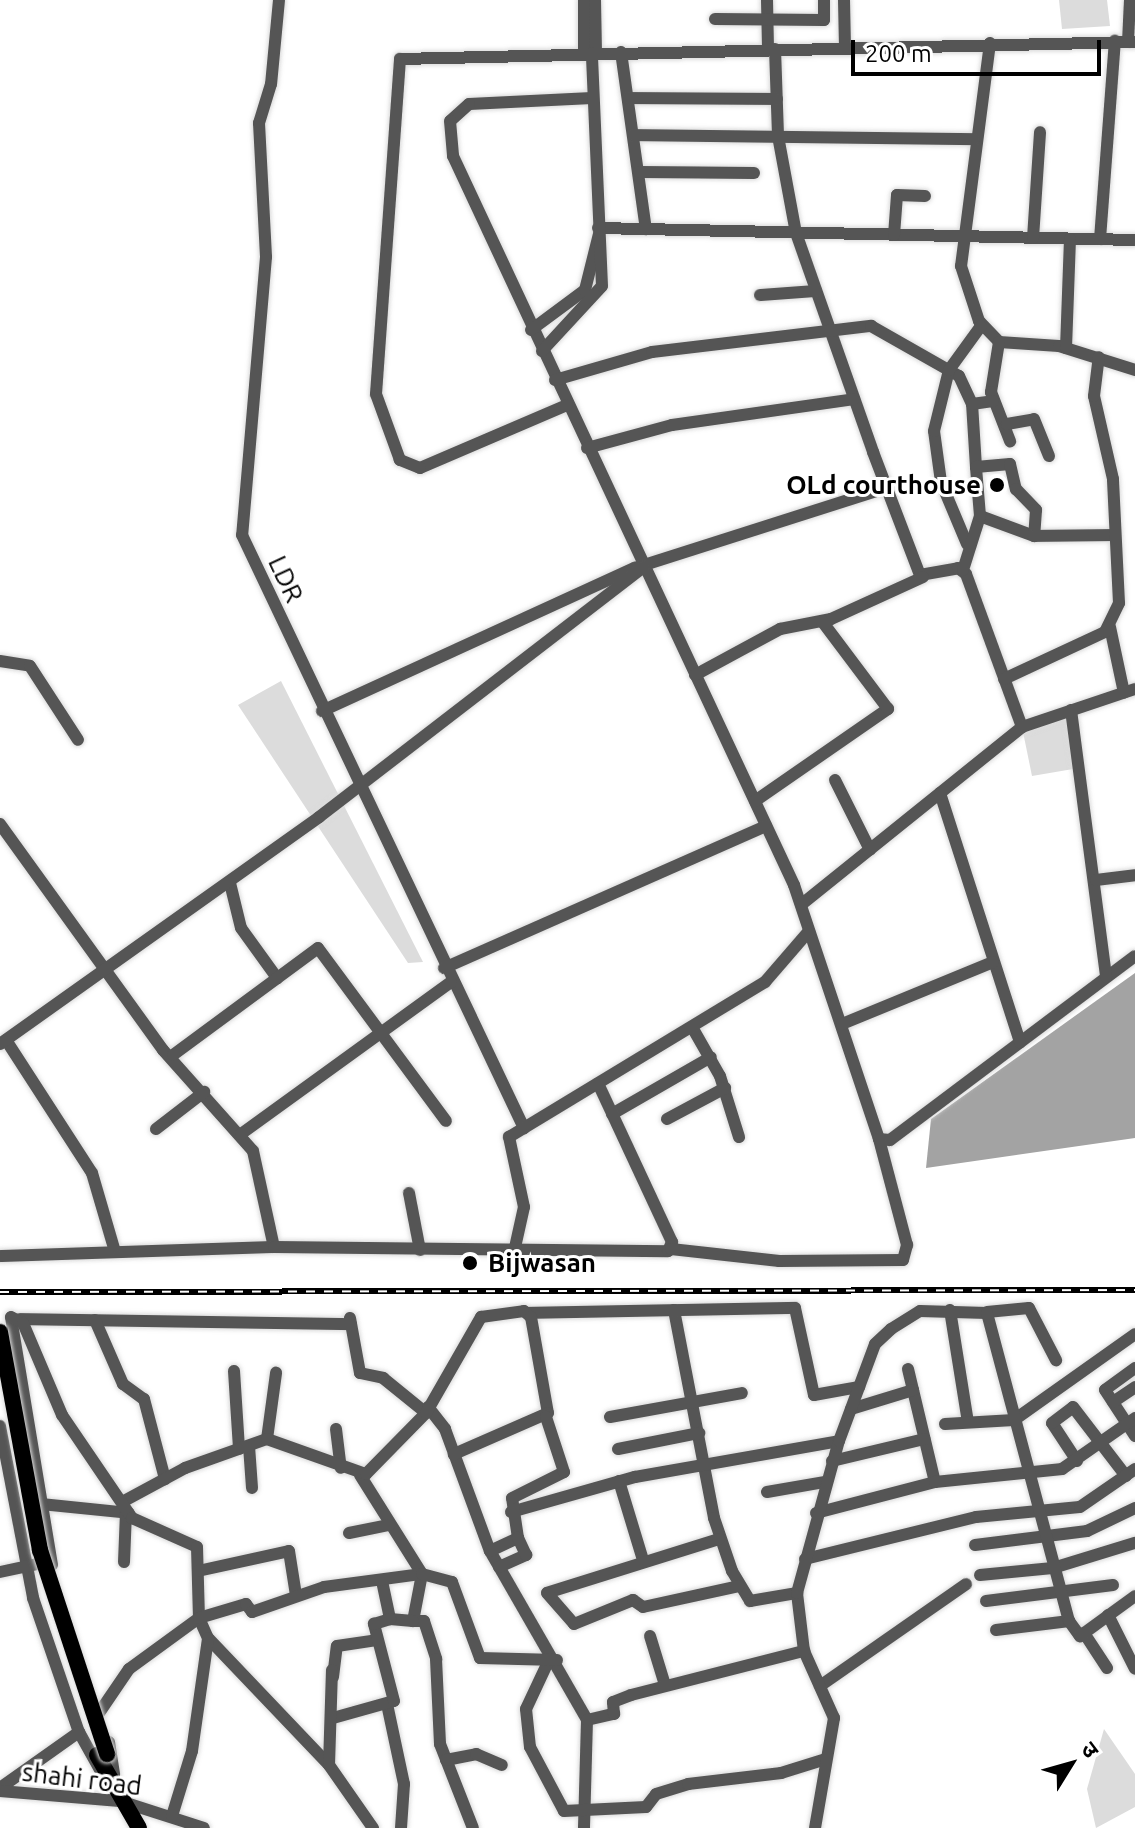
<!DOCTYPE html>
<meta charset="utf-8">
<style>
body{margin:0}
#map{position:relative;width:1135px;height:1828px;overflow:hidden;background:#fff;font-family:Ubuntu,"Noto Sans Devanagari",sans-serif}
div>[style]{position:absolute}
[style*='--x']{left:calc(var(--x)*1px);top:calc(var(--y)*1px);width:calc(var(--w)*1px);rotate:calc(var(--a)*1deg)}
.green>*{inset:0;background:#dcdcdc}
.water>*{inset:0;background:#a3a3a3}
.roads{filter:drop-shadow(0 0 2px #dbdbdb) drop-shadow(0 0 2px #dbdbdb)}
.minor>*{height:12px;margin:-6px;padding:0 6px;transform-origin:6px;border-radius:6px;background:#555}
.major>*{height:16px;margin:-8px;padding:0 8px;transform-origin:8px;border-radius:8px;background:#000}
.rail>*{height:6px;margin-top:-3px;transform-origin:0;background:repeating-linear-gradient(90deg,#fff 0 9px,#000 0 18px);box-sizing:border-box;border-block:2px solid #000}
.bridges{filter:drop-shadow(0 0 2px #dbdbdb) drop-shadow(0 0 2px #dbdbdb)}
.major-bridge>*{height:16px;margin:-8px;padding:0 8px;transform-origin:8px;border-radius:8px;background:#000}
.dots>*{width:22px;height:22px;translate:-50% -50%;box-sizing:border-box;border:4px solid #fff;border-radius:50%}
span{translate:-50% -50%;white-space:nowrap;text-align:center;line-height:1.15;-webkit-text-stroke:6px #fff;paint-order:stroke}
.poi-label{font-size:26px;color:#000;font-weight:700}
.right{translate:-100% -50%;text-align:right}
.left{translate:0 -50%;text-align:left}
.street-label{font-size:26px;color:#000}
.north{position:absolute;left:1031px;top:1724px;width:80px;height:80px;-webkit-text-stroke:6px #fff;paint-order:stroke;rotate:53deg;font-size:22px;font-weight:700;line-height:32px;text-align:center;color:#000}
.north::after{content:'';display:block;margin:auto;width:28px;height:36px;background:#000;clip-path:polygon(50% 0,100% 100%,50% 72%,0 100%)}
.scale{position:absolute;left:851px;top:40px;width:250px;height:36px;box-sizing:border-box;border:4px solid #000;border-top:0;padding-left:10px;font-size:24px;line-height:28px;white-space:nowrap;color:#000;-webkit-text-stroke:6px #fff;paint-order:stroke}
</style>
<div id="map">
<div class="green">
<div style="clip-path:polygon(1059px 0,1107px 0,1110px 26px,1062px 29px)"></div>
<div style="clip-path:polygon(281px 681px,423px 962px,408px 963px,238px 705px)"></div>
<div style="clip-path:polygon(1071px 710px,1079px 768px,1032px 776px,1022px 727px)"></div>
<div style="clip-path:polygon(1104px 1729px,1135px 1774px,1135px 1807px,1096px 1828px,1087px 1789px)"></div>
</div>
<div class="water">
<div style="clip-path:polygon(1135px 973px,1135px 1138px,926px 1168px,931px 1119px)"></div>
</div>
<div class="roads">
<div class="minor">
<div style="--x:279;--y:0;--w:84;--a:95.4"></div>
<div style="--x:271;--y:84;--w:41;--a:107.1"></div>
<div style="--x:259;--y:123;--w:134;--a:87"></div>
<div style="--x:266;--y:257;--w:279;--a:94.9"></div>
<div style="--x:242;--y:535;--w:657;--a:64.57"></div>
<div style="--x:584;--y:0;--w:53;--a:90"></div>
<div style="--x:595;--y:0;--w:53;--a:88.9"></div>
<div style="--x:767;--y:0;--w:49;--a:88.8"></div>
<div style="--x:844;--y:0;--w:48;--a:88.8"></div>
<div style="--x:715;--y:19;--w:109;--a:0.5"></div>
<div style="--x:824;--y:20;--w:20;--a:-90"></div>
<div style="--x:1128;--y:42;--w:42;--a:-87.3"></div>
<div style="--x:990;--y:43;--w:225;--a:97.4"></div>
<div style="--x:961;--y:266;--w:58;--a:71.9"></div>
<div style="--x:979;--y:321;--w:29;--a:46"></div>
<div style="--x:999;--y:342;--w:60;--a:3.8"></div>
<div style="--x:1059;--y:346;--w:80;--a:17.5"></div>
<div style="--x:775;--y:49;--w:87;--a:88"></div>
<div style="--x:778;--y:136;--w:99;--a:79.5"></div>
<div style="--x:796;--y:233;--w:232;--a:70.6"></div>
<div style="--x:873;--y:452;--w:132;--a:69.1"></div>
<div style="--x:920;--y:575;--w:39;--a:-10"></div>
<div style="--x:958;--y:568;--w:10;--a:37"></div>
<div style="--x:966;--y:574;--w:163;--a:69.9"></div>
<div style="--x:621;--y:52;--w:179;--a:82"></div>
<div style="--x:592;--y:98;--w:123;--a:177.2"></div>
<div style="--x:469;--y:104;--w:25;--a:138"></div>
<div style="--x:450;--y:121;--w:35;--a:85"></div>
<div style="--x:453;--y:156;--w:805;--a:64.93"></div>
<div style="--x:794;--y:885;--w:268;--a:71.5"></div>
<div style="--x:879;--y:1139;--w:11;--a:5"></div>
<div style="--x:890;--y:1140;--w:306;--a:-36.9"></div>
<div style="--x:628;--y:98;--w:149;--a:0.4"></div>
<div style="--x:633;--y:135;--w:341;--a:0.7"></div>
<div style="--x:639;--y:172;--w:115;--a:0.5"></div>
<div style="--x:598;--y:228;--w:537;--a:1.28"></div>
<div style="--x:894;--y:235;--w:40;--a:-85.7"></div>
<div style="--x:897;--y:195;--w:28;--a:2"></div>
<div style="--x:1033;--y:238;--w:106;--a:-86.2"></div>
<div style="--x:1100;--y:239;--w:199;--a:-85.7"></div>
<div style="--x:760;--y:295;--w:56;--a:-4.1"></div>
<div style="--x:531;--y:330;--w:67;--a:-36.5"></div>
<div style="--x:585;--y:290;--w:58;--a:-76"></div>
<div style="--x:999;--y:342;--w:51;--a:99.1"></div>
<div style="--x:991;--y:392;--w:53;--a:68.8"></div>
<div style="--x:1066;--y:348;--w:109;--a:-87.9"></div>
<div style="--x:542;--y:351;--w:88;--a:-47.3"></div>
<div style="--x:602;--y:286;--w:233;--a:-92.5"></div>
<div style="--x:555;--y:380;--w:101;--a:-16.1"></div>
<div style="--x:652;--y:352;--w:221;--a:-6.8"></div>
<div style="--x:871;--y:326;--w:101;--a:29.6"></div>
<div style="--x:959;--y:376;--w:31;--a:65"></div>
<div style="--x:567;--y:405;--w:160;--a:156.8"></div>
<div style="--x:420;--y:468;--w:22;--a:-158"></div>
<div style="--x:400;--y:460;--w:70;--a:-110"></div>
<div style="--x:376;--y:394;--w:336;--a:-85.9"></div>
<div style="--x:400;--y:59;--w:735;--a:-1.32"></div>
<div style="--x:1007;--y:424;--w:27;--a:-10"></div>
<div style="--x:1034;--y:419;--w:40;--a:68"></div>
<div style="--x:587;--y:448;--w:88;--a:-15.1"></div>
<div style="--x:672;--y:425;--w:184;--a:-8.1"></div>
<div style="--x:976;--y:467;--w:63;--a:-93.6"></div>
<div style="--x:972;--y:404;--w:21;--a:-8"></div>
<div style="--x:980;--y:516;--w:58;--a:20.3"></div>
<div style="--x:967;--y:544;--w:67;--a:-112.8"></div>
<div style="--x:941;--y:482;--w:51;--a:-97.8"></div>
<div style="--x:934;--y:431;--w:63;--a:-76.2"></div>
<div style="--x:949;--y:370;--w:54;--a:-54"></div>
<div style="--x:963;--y:570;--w:57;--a:-72.5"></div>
<div style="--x:980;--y:516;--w:49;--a:-94.7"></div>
<div style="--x:976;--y:467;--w:34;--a:-5"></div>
<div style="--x:1010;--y:464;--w:26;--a:77"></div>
<div style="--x:1016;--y:489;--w:29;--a:46"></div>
<div style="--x:1036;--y:510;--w:26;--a:94"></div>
<div style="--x:1034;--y:536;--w:77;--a:-0.7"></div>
<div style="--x:1110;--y:627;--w:67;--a:78"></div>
<div style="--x:0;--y:661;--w:30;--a:9"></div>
<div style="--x:30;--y:666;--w:88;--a:57"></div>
<div style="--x:695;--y:675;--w:97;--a:-28.4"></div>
<div style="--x:780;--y:629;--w:52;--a:-11.1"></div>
<div style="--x:831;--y:619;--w:101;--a:-24.5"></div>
<div style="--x:1004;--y:679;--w:111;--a:-25"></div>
<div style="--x:1105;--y:632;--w:32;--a:-64"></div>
<div style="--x:1119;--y:603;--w:124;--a:-92.8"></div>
<div style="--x:1113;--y:479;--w:85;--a:-102.9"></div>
<div style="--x:1094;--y:396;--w:39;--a:-83"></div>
<div style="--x:1071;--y:710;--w:269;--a:82.5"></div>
<div style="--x:322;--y:711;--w:344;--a:-24.6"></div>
<div style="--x:635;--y:568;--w:263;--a:-17.7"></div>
<div style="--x:835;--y:780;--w:78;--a:63.4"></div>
<div style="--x:940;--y:793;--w:262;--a:72.2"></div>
<div style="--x:755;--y:801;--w:162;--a:-34.7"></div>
<div style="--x:888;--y:709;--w:110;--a:-126.9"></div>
<div style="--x:0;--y:824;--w:279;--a:54.2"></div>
<div style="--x:163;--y:1050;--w:135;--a:48.3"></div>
<div style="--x:253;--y:1151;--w:98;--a:77.7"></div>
<div style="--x:274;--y:1247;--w:274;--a:178.1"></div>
<div style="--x:1096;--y:880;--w:39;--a:-7"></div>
<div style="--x:230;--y:883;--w:46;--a:76.3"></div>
<div style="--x:241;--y:928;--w:62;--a:54.2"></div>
<div style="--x:802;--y:904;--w:282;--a:-38.8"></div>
<div style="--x:1022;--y:727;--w:119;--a:-18.6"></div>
<div style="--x:444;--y:968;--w:352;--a:-23.8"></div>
<div style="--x:842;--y:1024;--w:163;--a:-22.3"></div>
<div style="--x:692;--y:1027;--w:56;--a:60.3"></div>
<div style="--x:720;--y:1076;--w:64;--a:72.7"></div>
<div style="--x:6;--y:1040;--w:158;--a:57.1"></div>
<div style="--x:92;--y:1173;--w:78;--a:73.7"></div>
<div style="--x:0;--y:1044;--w:392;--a:-35.4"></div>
<div style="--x:319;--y:817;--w:410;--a:-37.6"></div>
<div style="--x:173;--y:1055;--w:180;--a:-36.4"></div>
<div style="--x:318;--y:948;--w:215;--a:53.5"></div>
<div style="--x:612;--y:1114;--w:114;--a:-29.9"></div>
<div style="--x:667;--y:1119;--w:66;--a:-28.1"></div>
<div style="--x:156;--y:1129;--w:61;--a:-37.6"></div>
<div style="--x:241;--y:1134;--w:259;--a:-35.9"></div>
<div style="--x:409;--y:1193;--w:58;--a:79.1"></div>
<div style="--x:274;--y:1247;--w:394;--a:0.6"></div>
<div style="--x:668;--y:1251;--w:10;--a:-66"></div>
<div style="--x:672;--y:1242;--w:175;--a:-115"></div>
<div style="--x:671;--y:1249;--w:109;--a:6.3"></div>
<div style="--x:779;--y:1261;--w:124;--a:-0.5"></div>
<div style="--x:903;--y:1260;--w:16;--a:-75"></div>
<div style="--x:907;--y:1245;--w:110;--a:-104.8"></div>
<div style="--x:514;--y:1252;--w:46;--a:-77.5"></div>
<div style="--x:524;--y:1207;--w:72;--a:-102.1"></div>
<div style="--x:509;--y:1137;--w:299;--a:-31.2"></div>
<div style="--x:765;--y:982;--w:67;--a:-49.2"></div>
<div style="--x:674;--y:1310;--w:212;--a:79.1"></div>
<div style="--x:714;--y:1518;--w:56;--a:71.2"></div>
<div style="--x:732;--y:1571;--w:35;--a:59"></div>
<div style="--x:750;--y:1601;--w:48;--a:-9.7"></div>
<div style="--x:950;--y:1310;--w:113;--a:80.9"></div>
<div style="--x:987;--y:1312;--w:42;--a:-5.4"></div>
<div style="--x:1029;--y:1308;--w:59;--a:62.6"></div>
<div style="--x:528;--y:1313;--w:267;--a:-1.1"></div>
<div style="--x:795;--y:1308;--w:89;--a:77.7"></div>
<div style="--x:814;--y:1395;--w:46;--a:-10.1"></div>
<div style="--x:350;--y:1318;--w:56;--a:79.7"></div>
<div style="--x:360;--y:1373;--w:24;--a:12"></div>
<div style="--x:383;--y:1378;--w:55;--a:39.1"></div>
<div style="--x:20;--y:1319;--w:331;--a:0.9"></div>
<div style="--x:95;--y:1320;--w:70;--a:66.4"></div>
<div style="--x:123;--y:1384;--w:26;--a:36"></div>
<div style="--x:144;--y:1399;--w:83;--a:75.3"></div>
<div style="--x:1135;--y:1368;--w:37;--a:144"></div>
<div style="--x:1105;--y:1390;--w:55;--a:56.9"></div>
<div style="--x:908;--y:1369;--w:116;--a:76.6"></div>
<div style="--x:234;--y:1371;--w:78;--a:86.3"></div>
<div style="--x:1113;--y:1402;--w:27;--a:-34"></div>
<div style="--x:428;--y:1407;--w:28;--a:52"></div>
<div style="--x:445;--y:1429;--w:130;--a:69.8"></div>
<div style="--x:490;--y:1551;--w:195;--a:60.1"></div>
<div style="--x:587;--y:1720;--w:108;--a:91.6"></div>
<div style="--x:851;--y:1409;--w:65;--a:-17"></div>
<div style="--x:610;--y:1417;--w:134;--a:-10.3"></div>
<div style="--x:945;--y:1424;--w:69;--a:-3.3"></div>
<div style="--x:1014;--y:1420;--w:148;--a:-35.4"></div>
<div style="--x:0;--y:1426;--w:175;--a:79.1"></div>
<div style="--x:33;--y:1598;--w:142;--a:71.1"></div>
<div style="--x:79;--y:1732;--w:51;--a:60.9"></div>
<div style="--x:336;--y:1429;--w:39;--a:83"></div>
<div style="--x:267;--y:1439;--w:67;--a:-82.2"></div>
<div style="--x:249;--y:1446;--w:42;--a:85.9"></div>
<div style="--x:618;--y:1449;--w:83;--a:-11.2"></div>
<div style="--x:832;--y:1461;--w:95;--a:-13.4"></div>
<div style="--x:1077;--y:1461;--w:45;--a:-123.3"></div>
<div style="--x:1052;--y:1423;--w:26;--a:-37"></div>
<div style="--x:1073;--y:1407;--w:87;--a:52.5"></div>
<div style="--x:360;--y:1475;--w:117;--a:57.9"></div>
<div style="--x:422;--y:1574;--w:48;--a:100.8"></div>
<div style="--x:413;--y:1621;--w:11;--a:0"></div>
<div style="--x:424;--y:1621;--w:40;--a:72"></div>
<div style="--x:436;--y:1659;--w:85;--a:87.3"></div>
<div style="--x:440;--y:1744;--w:90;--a:68.6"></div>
<div style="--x:619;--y:1481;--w:83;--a:73.1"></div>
<div style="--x:767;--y:1492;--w:59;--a:-9.8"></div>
<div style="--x:124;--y:1501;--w:69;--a:-28.4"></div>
<div style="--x:185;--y:1468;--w:87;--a:-19.5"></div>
<div style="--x:267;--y:1439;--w:105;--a:19.5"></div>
<div style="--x:366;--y:1474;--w:86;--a:-45.5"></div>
<div style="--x:426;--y:1413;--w:111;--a:-60.2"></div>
<div style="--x:481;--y:1317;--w:43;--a:-7.9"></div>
<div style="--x:524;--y:1311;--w:9;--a:41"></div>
<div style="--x:531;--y:1317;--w:97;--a:80"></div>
<div style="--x:548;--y:1413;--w:103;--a:156.4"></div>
<div style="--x:41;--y:1504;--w:88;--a:5.8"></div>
<div style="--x:511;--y:1512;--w:129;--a:-15.8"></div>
<div style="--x:635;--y:1477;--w:207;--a:-10"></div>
<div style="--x:816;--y:1513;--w:123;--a:-14.6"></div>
<div style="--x:935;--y:1482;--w:128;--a:-5.8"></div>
<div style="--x:1062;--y:1469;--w:89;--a:-34.9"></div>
<div style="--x:349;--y:1533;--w:41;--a:-11.3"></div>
<div style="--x:719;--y:1539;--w:180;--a:162.6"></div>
<div style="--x:547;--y:1593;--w:41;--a:48.9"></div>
<div style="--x:574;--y:1624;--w:64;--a:-22.1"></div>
<div style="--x:633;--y:1600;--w:12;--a:35"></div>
<div style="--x:643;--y:1607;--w:98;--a:-12.3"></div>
<div style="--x:975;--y:1545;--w:113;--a:-7.1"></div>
<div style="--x:1087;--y:1531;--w:53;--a:-25.6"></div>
<div style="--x:490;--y:1551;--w:31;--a:-25"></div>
<div style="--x:518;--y:1538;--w:40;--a:-98.5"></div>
<div style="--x:512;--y:1498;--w:58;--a:-26.6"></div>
<div style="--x:564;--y:1472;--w:58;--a:-108.1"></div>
<div style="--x:805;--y:1559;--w:176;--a:-13.8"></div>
<div style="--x:976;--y:1517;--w:104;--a:-5.5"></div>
<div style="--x:1080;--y:1507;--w:67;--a:-34.6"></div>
<div style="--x:124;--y:1562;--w:49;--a:-87.7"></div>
<div style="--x:52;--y:1565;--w:251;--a:-99.4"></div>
<div style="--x:11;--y:1317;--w:13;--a:27"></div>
<div style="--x:23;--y:1323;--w:100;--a:67"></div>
<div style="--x:62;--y:1415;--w:125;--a:55.8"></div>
<div style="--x:132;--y:1518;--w:71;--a:24"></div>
<div style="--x:197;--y:1547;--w:71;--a:88.4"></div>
<div style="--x:199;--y:1618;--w:22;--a:66"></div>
<div style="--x:208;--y:1638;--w:175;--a:46.4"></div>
<div style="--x:329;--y:1765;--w:77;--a:55.1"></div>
<div style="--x:499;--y:1567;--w:30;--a:-24"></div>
<div style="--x:526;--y:1555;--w:19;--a:-115"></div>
<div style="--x:198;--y:1571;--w:93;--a:-12.4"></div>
<div style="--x:289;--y:1551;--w:45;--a:81"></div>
<div style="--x:0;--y:1572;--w:52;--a:-12.2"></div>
<div style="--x:980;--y:1575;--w:73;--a:-5.5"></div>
<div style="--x:1053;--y:1568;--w:86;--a:-17"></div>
<div style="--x:382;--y:1581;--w:39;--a:78"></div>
<div style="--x:390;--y:1619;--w:23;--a:5"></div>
<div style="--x:986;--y:1601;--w:128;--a:-7.2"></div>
<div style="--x:1108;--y:1615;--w:60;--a:63.4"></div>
<div style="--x:996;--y:1630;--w:74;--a:-7"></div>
<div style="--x:1084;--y:1633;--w:42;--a:56.7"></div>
<div style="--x:650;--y:1636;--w:51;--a:73"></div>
<div style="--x:549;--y:1660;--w:54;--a:115.1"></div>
<div style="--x:526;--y:1709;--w:38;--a:84"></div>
<div style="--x:530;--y:1747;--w:72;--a:62"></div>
<div style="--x:564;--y:1811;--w:82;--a:-2.8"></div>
<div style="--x:646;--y:1807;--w:16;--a:-52"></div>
<div style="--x:656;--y:1794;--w:34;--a:-17"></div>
<div style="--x:688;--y:1784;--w:94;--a:-6.7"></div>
<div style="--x:781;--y:1773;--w:47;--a:-17.3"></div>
<div style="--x:333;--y:1677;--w:31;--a:-83"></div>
<div style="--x:337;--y:1646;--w:40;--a:-8.5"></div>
<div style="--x:820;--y:1686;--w:178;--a:-34.9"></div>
<div style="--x:387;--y:1704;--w:82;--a:78"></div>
<div style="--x:404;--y:1784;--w:44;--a:93.9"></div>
<div style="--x:99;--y:1713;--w:53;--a:-55.7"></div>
<div style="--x:129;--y:1669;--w:87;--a:-36.1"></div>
<div style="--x:199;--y:1618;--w:49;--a:-16.6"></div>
<div style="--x:246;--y:1604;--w:10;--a:53"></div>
<div style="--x:252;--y:1612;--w:76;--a:-19.1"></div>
<div style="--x:324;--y:1587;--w:99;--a:-7.6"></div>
<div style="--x:422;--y:1574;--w:31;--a:15"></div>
<div style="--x:452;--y:1582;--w:81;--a:69.8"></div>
<div style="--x:480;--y:1658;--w:77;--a:1.5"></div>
<div style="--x:333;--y:1718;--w:63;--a:-15.6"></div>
<div style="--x:394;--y:1701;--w:80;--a:-104.6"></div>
<div style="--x:374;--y:1624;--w:17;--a:-17"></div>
<div style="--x:587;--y:1720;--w:28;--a:-13"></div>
<div style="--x:614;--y:1714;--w:12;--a:-95"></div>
<div style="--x:613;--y:1702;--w:19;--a:-21"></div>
<div style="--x:631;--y:1695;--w:179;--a:-14.3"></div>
<div style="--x:109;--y:1742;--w:33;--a:81"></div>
<div style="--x:446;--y:1760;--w:31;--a:-11"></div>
<div style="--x:476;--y:1754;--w:28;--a:23"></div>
<div style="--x:329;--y:1765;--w:95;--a:-88.2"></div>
<div style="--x:0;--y:1788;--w:97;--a:-35.3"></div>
<div style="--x:0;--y:1791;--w:120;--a:4.8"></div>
<div style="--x:120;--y:1801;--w:88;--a:17.8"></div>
<div style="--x:172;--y:1816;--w:68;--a:-72.9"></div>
<div style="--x:192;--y:1751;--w:114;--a:-81.9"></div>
<div style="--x:815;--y:1828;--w:112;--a:-80.2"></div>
<div style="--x:834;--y:1718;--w:73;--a:-114.1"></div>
<div style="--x:804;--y:1651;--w:58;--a:-96.9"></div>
<div style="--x:797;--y:1593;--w:158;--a:-74.6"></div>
<div style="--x:839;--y:1441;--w:103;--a:-69.6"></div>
<div style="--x:875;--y:1344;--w:22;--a:-43"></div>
<div style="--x:891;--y:1329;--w:34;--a:-32"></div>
<div style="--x:920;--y:1311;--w:67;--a:1.7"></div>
<div style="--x:987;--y:1313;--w:319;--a:75.1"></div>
<div style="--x:1069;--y:1621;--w:19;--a:54"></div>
<div style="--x:1080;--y:1636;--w:68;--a:-36"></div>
</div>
<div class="major">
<div style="--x:97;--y:1755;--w:84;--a:60.1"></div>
</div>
</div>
<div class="rail">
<div style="--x:0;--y:1292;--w:1135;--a:-0.1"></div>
</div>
<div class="bridges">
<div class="major-bridge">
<div style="--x:0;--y:1332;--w:222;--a:79.6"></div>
<div style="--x:40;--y:1550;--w:215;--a:71.8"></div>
</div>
</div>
<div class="dots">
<div style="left:997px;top:485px;background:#000"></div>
<div style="left:470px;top:1263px;background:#000"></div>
</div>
<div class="poi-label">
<span class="right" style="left:981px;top:485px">OLd courthouse</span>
<span class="left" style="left:488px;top:1263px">Bijwasan</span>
</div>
<div class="street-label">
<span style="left:286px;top:579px;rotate:65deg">LDR</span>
<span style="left:82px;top:1779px;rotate:7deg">shahi road</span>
</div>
<div class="north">उ</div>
<div class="scale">200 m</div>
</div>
